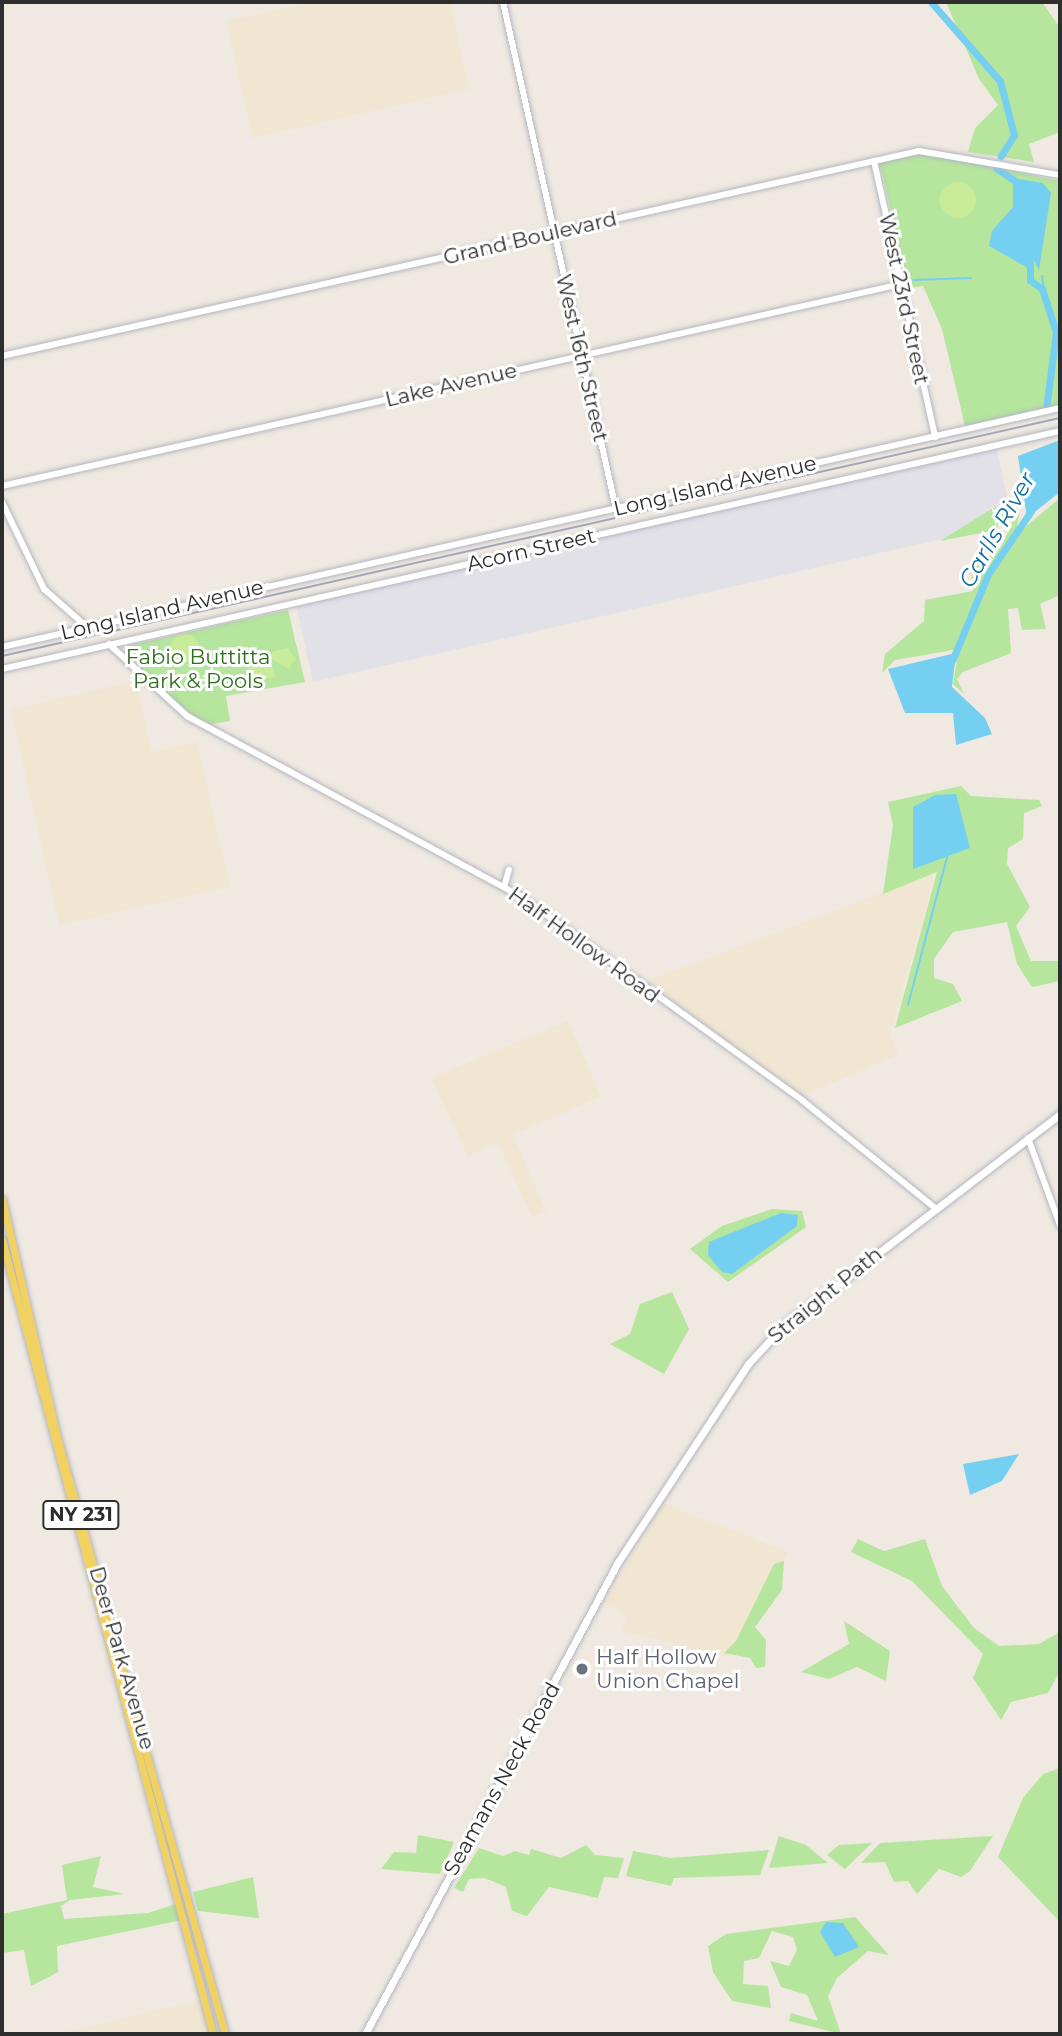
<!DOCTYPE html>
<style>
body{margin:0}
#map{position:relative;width:1062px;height:2036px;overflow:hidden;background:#efe9e1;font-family:Montserrat,sans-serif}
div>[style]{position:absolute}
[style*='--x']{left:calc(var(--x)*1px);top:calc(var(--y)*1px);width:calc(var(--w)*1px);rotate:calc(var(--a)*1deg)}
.industrial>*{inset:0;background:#e3e1e8}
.education>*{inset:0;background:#f0e6d1}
.green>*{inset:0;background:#b6e59e}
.pitch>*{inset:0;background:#c9ec9a}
.round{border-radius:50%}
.water>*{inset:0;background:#75cff0}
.stream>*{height:2px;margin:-1px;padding:0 1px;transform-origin:1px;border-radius:1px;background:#75cff0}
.river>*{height:7px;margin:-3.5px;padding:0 3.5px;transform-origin:3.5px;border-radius:3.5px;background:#75cff0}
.roads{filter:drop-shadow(0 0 2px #b4b7c1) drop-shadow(0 0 2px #b4b7c1)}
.tertiary>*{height:6px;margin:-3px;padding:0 3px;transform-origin:3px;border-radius:3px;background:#fff}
.secondary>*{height:7px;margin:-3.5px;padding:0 3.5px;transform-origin:3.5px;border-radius:3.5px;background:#fff}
.primary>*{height:7px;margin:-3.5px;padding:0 3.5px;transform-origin:3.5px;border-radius:3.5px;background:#f2d163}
.rail>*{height:2px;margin:-1px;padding:0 1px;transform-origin:1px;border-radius:1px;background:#a3a6b8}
.dots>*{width:19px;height:19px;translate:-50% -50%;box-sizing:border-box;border:4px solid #fff;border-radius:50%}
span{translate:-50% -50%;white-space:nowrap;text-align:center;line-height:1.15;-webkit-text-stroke:6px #fff;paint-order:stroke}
.shield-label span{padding:2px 5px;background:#fff;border:2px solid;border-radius:5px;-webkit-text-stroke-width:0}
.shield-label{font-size:19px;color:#2e2e2e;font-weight:700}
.street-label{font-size:21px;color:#2e2e2e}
.park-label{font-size:21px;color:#2c6e1b}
.worship-label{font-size:21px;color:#5b616d}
.left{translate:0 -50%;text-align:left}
.water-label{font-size:23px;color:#0d6fa3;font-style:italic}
.frame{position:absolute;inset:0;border:4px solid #2e2e2e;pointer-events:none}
</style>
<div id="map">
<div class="industrial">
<div style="clip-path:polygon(997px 449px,1008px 502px,1003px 525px,313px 682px,296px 605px)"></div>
</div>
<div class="education">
<div style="clip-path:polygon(316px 2px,450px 2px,469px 89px,253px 138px,226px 21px)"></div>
<div style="clip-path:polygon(135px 681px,152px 752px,197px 742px,230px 887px,59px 925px,11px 710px)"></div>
<div style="clip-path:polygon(935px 873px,890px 1035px,898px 1055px,802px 1096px,647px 981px)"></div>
<div style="clip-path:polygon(568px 1021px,601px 1096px,513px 1135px,546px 1211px,532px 1217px,498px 1142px,468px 1156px,431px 1078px)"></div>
<div style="clip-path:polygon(662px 1503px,788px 1552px,728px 1657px,621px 1631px,628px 1618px,604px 1603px)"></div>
<div style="clip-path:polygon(201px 2000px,208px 2034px,56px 2034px)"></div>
</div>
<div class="green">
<div style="clip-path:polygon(946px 2px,1042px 2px,1060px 28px,1060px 132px,1029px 144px,1034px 162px,968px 152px,975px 128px,998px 105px,979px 79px)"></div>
<div style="clip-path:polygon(919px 151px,1060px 181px,1060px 405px,965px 426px,942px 329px,923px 286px,909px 288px,879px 160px)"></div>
<div style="clip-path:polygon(1060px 498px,1060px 595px,1040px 604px,1046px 629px,1022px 630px,1018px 608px,1008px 609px,1011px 653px,963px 672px,957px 679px,964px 694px,953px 684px,959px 649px,895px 660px,882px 673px,885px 654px,924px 621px,925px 600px,973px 591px,971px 569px,1001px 547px,1022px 502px,1017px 526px,1024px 528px)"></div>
<div style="clip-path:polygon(993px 508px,1001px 508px,1003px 517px,996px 530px,940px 541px)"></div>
<div style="clip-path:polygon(288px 610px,305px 682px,226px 696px,230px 721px,208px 725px,194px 717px,124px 653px,126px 646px)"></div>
<div style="clip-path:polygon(961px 786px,971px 796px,1039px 800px,1042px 806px,1024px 813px,1023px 839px,1008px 848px,1007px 864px,1030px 907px,1016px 926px,1031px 961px,1060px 961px,1060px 981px,1032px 987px,1017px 964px,1007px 922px,953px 932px,934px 959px,934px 978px,953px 984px,962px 1001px,895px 1028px,937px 872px,883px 894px,893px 825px,888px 802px)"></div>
<div style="clip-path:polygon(772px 1209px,802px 1211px,806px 1227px,728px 1282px,690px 1249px,722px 1226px)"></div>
<div style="clip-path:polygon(672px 1292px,689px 1329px,664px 1374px,610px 1344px,630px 1334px,640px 1304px)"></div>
<div style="clip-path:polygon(858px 1539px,884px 1551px,925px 1539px,942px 1586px,974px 1628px,999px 1646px,1039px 1644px,1060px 1632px,1060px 1671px,1048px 1693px,1011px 1702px,1001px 1720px,973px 1678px,983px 1654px,912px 1581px,851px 1552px)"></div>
<div style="clip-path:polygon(784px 1561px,782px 1590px,755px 1627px,766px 1640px,765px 1667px,756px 1668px,750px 1658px,724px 1653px,736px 1641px,774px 1564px)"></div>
<div style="clip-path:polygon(844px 1621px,890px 1651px,886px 1681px,857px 1667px,829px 1679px,801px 1672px,849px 1644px)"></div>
<div style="clip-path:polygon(1060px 1768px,1060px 1922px,998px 1857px,1023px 1798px,1043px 1774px)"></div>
<div style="clip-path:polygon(418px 1835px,454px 1842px,440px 1874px,381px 1869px,394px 1852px,416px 1853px)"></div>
<div style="clip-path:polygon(779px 1836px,806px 1845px,828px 1863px,769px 1868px)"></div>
<div style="clip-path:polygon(993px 1836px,970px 1871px,961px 1877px,939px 1869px,917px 1894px,908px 1881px,894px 1882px,885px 1862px,861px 1863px,880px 1843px)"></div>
<div style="clip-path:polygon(872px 1843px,845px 1869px,827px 1855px,839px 1845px)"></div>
<div style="clip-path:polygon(586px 1845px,595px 1855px,624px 1858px,618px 1878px,604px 1877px,598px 1898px,549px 1887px,527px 1916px,512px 1911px,506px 1887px,485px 1878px,469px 1879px,463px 1892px,454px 1888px,479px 1848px,503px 1856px,515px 1851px,529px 1855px,531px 1849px,561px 1858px)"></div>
<div style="clip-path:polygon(769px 1850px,760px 1875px,674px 1878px,671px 1886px,626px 1876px,633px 1851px,671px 1858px)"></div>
<div style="clip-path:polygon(101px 1856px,93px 1887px,125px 1894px,70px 1900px,61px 1906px,64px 1919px,148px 1913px,176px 1904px,182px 1920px,57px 1946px,58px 1972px,31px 1986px,24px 1950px,2px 1953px,2px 1914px,67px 1900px,62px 1865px)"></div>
<div style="clip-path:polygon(253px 1877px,259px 1918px,198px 1911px,193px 1892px)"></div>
<div style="clip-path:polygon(855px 1917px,889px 1955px,868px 1951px,837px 1978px,828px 1996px,841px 2034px,789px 2021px,791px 2013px,818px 2021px,807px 1995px,781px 1987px,770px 1961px,789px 1966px,797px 1950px,793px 1937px,772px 1931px,759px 1958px,744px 1961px,743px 1984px,768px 1986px,771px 2008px,732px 2001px,713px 1972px,708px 1946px,726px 1934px)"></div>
</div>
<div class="pitch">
<div class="round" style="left:940px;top:182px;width:36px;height:36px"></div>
<div class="round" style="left:171px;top:634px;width:28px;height:28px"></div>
<div style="clip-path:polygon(288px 648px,295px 659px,289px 669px,271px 658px,275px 677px,250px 682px,246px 658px)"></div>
</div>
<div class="water">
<div style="clip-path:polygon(1013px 178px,1043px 183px,1051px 193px,1039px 270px,1033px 259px,1030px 269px,989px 246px,992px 231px,1013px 207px)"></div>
<div style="clip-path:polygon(1060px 440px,1060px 492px,1027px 518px,1018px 456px)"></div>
<div style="clip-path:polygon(956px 653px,952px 687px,985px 718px,992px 734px,956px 745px,953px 713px,905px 713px,888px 669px)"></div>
<div style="clip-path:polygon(956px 794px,970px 848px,913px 869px,913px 807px,935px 795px)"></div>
<div style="clip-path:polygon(781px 1213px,798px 1215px,797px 1226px,732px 1274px,722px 1272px,708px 1255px,709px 1242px)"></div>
<div style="clip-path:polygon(1019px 1454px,1002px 1481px,970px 1495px,963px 1464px)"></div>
<div style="clip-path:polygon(826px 1922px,843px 1923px,859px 1947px,835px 1957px,820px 1932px)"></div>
</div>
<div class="stream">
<div style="--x:1042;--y:276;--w:21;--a:82"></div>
<div style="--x:913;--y:280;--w:58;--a:-2"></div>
<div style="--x:908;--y:1005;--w:153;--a:-75.2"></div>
</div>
<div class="river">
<div style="--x:931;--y:2;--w:105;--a:48.9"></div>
<div style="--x:1000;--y:81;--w:56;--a:75.5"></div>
<div style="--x:1014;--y:135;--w:25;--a:122"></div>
<div style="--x:996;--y:168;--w:29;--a:34"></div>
<div style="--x:1030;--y:262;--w:18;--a:90"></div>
<div style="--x:1030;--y:280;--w:15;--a:37"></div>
<div style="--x:1042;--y:289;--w:45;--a:72"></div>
<div style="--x:1056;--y:332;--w:78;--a:97.4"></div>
<div style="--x:952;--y:661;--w:94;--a:-67.5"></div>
<div style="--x:988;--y:574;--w:76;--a:-55.7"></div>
</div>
<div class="roads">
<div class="tertiary">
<div style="--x:503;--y:2;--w:519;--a:77.44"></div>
<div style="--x:874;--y:161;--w:283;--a:77.5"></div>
<div style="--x:2;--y:356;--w:940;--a:-12.6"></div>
<div style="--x:919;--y:151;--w:143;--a:9.7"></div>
<div style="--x:2;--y:486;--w:921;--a:-12.66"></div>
<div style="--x:2;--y:502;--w:97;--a:64.2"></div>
<div style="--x:44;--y:589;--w:57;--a:41.5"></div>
<div style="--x:109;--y:644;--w:106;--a:42.7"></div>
<div style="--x:187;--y:716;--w:382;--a:28.4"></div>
<div style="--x:523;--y:898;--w:346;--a:35.9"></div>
<div style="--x:803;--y:1101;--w:170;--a:39"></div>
<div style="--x:2;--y:647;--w:1085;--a:-12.73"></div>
<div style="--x:2;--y:669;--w:1084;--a:-12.68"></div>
<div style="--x:504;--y:887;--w:18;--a:-74"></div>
<div style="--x:1028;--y:1138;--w:93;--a:69.8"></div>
</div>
<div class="secondary">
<div style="--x:365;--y:2034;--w:536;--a:-61.81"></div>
<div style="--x:618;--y:1562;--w:237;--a:-56.7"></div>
<div style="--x:748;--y:1364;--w:52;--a:-47.4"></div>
<div style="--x:783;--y:1326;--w:349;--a:-37.4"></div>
</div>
<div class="primary">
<div style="--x:2;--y:1199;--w:244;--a:77"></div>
<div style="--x:57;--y:1437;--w:620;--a:74.28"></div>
<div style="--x:2;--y:1240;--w:822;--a:75.12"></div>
</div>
</div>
<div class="rail">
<div style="--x:2;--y:656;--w:1084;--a:-12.68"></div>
</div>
<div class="dots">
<div style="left:582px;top:1669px;background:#6b7280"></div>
</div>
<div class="shield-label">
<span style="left:81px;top:1515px">NY 231</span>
</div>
<div class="street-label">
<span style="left:530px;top:238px;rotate:-13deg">Grand Boulevard</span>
<span style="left:904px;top:299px;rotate:78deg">West 23rd Street</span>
<span style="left:582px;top:358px;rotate:77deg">West 16th Street</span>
<span style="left:451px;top:385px;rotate:-13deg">Lake Avenue</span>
<span style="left:715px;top:486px;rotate:-13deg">Long Island Avenue</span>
<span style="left:531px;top:550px;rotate:-13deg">Acorn Street</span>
<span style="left:162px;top:610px;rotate:-13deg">Long Island Avenue</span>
<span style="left:584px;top:945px;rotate:36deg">Half Hollow Road</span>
<span style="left:825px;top:1295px;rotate:-39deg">Straight Path</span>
<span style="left:122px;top:1658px;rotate:74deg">Deer Park Avenue</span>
<span style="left:502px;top:1779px;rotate:-61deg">Seamans Neck Road</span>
</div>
<div class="park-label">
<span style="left:198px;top:669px">Fabio Buttitta<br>Park &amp; Pools</span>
</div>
<div class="worship-label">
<span class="left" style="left:596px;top:1669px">Half Hollow<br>Union Chapel</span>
</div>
<div class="water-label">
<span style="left:997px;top:530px;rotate:-60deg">Carlls River</span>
</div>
<div class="frame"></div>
</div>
